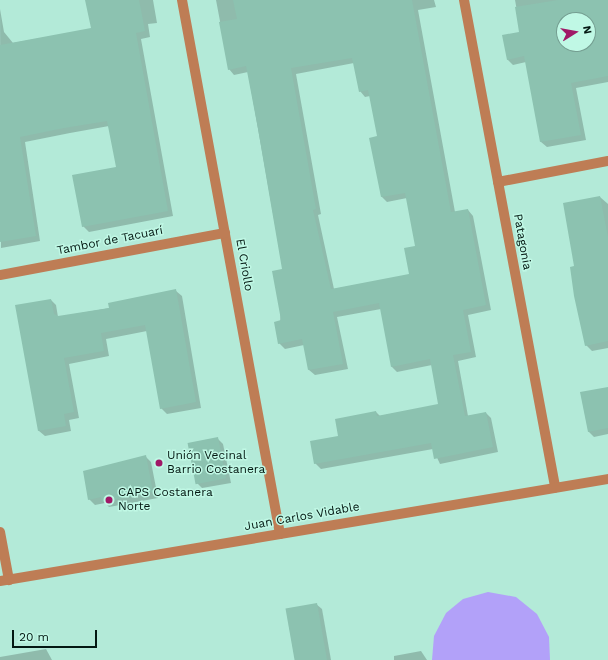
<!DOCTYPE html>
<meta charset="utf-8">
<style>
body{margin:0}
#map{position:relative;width:608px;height:660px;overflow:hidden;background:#b3ead8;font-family:"Work Sans",sans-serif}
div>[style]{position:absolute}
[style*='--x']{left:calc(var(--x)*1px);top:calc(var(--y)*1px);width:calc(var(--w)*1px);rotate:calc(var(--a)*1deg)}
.water>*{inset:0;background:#b2a1f9}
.shadow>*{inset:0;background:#0003}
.building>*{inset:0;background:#8cc2b0;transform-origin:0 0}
.minor>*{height:10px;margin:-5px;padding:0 5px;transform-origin:5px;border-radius:5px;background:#be7d55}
.dots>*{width:11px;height:11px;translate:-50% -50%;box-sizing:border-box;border:2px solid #c0f8e5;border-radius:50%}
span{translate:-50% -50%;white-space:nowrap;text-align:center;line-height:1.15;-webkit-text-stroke:3px #c0f8e5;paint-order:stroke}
.street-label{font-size:12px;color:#031812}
.poi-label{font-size:12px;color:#031812}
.left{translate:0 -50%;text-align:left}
.north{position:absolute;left:556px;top:12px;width:40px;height:40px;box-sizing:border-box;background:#c0f8e5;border:1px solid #749e91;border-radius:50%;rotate:79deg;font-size:11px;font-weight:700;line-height:16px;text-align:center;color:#031812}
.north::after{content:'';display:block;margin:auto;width:14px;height:18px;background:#a01967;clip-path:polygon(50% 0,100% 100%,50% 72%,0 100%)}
.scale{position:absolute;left:12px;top:630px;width:85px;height:18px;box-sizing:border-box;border:2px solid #031812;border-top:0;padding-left:5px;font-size:12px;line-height:14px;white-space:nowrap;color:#031812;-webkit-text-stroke:3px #c0f8e5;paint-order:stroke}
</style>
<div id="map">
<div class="water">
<div style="clip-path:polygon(488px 592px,516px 597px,537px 614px,549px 637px,550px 660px,432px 660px,434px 636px,446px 613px,463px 599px)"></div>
</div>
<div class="shadow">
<div style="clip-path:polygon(86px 0,153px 0,157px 23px,148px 24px,150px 37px,141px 39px,173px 216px,89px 232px,83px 226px,117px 168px,109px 126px,70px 133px,25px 142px,40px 241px,1px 248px,0 9px,4px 32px,13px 43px,92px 29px)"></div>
<div style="clip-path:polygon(evenodd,216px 0,434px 0,436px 7px,418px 10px,455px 212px,468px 210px,473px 216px,491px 310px,468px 315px,476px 357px,458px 361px,468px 416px,486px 413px,491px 418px,498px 452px,440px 464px,433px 449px,321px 469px,315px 463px,339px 436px,376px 412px,380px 416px,439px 405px,432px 365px,397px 372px,392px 367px,381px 309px,337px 317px,348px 369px,315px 375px,309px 370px,304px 345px,285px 349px,279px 343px,283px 270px,248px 72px,234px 75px,229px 69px,216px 0,354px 63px,360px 91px,365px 97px,370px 96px,378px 137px,381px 196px,387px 202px,407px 198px,416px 247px,410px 275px,334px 289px,318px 215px,321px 214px,296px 74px,354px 63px)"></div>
<div style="clip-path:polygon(evenodd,515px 0,608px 0,608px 82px,576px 88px,586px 140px,547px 147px,541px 142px,526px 62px,513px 65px,507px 59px,521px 33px,515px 0,564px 20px,588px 20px,588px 44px,564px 44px,564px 20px)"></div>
<div style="clip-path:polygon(600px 197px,608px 204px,608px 348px,592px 351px,586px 345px,576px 267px)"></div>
<div style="clip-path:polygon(176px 291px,182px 296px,201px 408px,167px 414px,161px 408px,147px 331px,106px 339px,109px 356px,69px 364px,79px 418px,69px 420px,71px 431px,45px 436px,39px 431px,16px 306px,51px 300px,56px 305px,58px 317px,110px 308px)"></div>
<div style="clip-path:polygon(608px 388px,608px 434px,594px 437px,588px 431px)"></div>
<div style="clip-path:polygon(217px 438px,223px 444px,231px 483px,202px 488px,197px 483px)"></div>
<div style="clip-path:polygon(146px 457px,151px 462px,158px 498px,109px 507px,105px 503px,95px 505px,89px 499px)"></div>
<div style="clip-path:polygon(316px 604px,322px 609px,331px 660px,295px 660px)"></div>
<div style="clip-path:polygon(46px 649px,52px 660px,0 660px,0 657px)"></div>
<div style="clip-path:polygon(421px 651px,427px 660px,394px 660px,394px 656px)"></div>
</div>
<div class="building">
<div style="clip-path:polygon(85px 0,139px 0,145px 31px,136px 33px,168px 211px,82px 227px,72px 175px,116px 167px,107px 121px,64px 128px,20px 137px,36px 236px,0 242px,0 45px,91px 28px)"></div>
<div style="clip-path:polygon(evenodd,233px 0,412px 0,451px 212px,468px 209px,486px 305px,463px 310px,471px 352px,453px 355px,465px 416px,486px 412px,493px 447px,434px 459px,431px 443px,314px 464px,310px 441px,338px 436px,335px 419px,376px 411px,377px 416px,438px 404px,430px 359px,391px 367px,379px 303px,333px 312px,343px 364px,308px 370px,302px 339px,278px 344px,274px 322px,281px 320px,272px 271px,282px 269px,258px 129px,246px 66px,228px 70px,219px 22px,237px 19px,233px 0,352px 58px,359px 92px,368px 90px,377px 136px,369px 138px,381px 197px,405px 193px,415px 246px,404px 248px,409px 274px,331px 289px,313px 210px,316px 209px,291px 68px,352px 58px)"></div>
<div style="clip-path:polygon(evenodd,558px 0,608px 0,608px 76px,571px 83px,581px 135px,540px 142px,524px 56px,507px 60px,502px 35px,519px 32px,515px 7px,558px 0,564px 20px,588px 20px,588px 44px,564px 44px,564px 20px)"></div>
<div style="clip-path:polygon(600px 196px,608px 237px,608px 341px,585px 346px,574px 296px,570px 267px,574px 266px,563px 203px)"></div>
<div style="clip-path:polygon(176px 289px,196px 402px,160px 409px,145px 325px,101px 333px,104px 351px,64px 358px,74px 412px,64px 414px,66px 426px,38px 431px,15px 305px,51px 299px,54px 314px,58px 316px,109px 308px,108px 303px)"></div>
<div style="clip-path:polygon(608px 387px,608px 428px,588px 432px,580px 392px)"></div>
<div style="left:218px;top:437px;width:42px;height:31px;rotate:79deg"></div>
<div style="clip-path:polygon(146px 455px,153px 492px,102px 502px,101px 497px,88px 500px,83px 471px)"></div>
<div style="left:317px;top:603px;width:58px;height:32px;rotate:80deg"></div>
</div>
<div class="minor">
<div style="--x:182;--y:0;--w:543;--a:79.6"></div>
<div style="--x:464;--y:0;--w:496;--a:79.4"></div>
<div style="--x:498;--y:182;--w:112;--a:-10.8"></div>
<div style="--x:0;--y:275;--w:229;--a:-10.6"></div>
<div style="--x:0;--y:532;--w:49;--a:79.4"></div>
<div style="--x:0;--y:581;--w:616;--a:-9.52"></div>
</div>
<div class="dots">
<div style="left:159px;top:463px;background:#a01967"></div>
<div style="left:109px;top:500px;background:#a01967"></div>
</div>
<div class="street-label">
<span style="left:110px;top:241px;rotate:-11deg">Tambor de Tacuarí</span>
<span style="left:522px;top:242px;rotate:80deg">Patagonia</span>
<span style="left:244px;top:265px;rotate:80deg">El Criollo</span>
<span style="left:302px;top:517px;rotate:-10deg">Juan Carlos Vidable</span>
</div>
<div class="poi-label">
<span class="left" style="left:167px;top:463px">Unión Vecinal<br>Barrio Costanera</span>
<span class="left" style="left:118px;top:500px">CAPS Costanera<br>Norte</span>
</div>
<div class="north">N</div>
<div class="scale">20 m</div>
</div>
